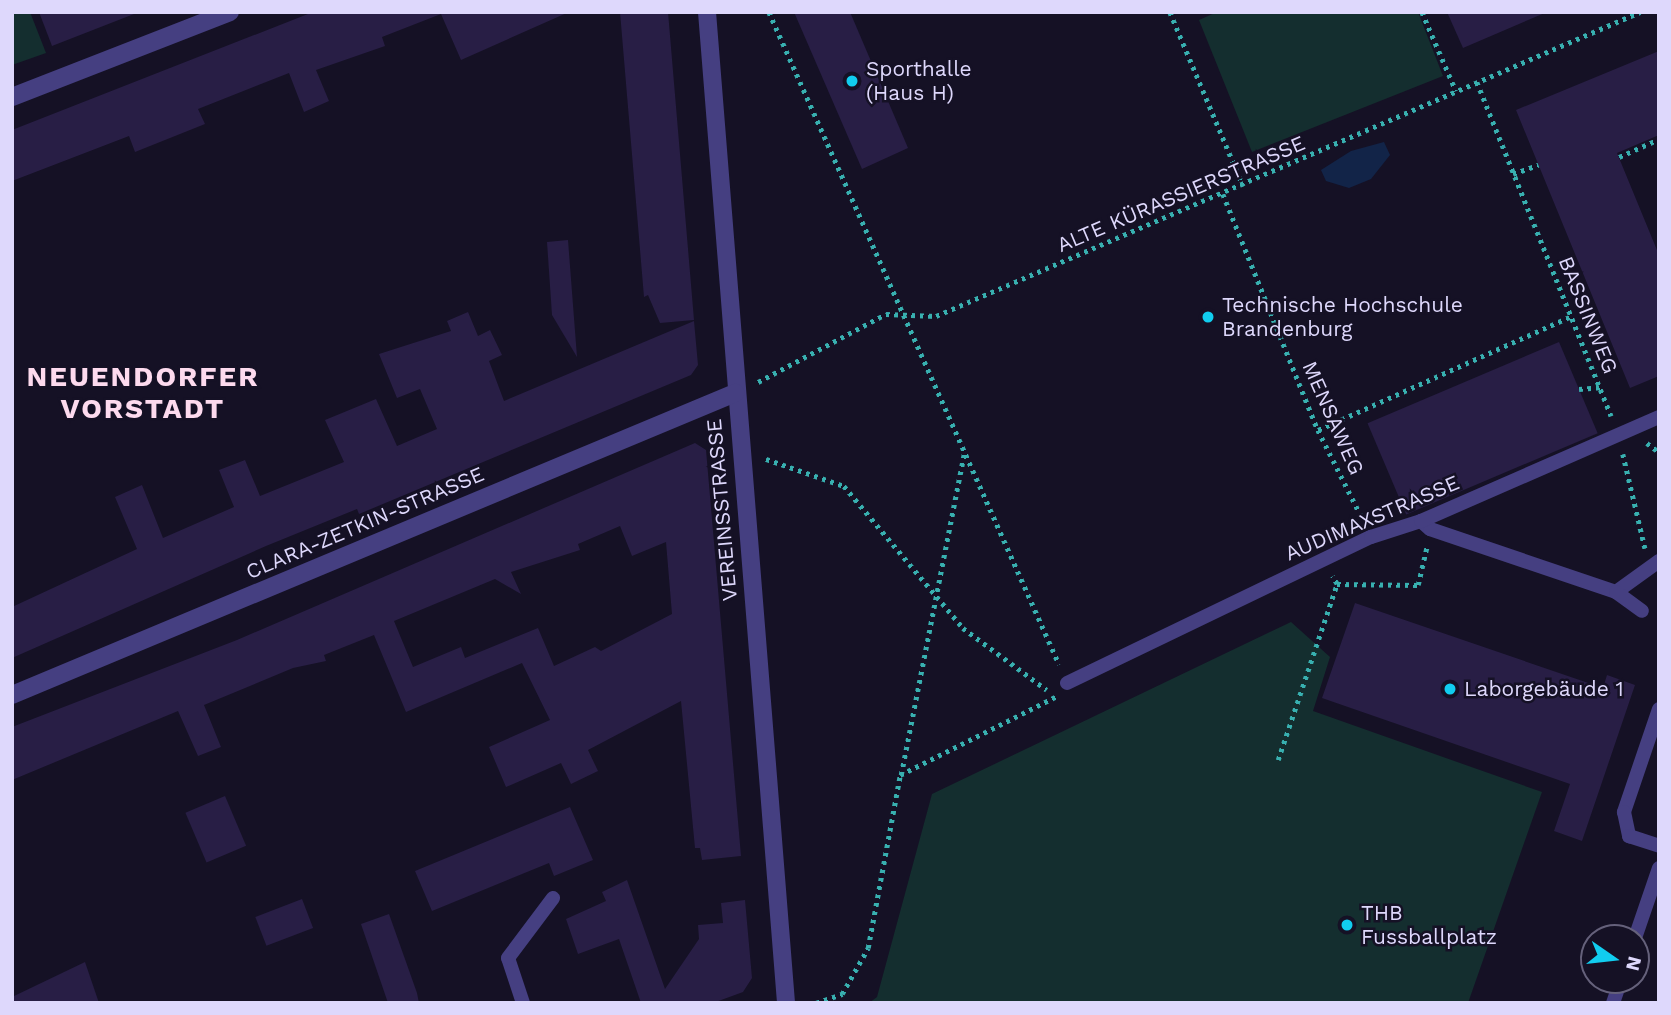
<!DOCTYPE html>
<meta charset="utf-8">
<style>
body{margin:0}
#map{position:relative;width:1671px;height:1015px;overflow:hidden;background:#151125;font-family:"Work Sans",sans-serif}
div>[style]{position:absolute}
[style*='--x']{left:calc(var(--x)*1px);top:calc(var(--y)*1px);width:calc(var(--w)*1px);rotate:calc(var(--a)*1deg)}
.green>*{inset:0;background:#142e2f}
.water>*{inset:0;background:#122448}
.building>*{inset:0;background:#281e45;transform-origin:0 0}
.path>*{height:4.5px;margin-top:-2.25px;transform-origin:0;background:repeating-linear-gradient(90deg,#38b0b0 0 3.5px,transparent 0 8.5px)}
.lane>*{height:14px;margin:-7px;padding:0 7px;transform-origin:7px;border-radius:7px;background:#453f81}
.street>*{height:18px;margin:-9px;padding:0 9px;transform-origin:9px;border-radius:9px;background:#453f81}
.dots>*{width:19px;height:19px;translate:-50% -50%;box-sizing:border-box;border:4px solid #151125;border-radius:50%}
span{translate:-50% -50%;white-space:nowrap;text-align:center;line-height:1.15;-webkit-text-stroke:5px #151125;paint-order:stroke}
.poi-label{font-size:21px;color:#ded8fc}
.left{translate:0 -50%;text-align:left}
.street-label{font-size:21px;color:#ded8fc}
.district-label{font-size:28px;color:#fddaee;font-weight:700;letter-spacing:2px}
.frame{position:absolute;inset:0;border:14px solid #ded8fc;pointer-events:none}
.north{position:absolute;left:1580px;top:924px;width:70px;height:70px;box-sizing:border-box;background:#151125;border:2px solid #65617b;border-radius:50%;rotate:104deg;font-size:19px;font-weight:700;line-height:28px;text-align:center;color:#ded8fc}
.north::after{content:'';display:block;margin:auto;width:24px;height:32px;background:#11cdef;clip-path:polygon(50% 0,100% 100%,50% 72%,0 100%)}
</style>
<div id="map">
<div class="green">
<div style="clip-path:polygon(12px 12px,30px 12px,46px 53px,12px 65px)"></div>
<div style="clip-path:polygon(1217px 12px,1418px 12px,1443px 76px,1252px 152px,1199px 20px)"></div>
<div style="clip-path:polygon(1291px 622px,1330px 657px,1313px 711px,1542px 792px,1468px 1003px,869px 1003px,877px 997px,932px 794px)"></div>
</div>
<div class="water">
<div style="clip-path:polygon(1384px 142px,1390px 155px,1371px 179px,1349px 188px,1326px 181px,1321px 170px,1351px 151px)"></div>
</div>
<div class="building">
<div style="clip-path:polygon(39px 12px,133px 12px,134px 14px,52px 46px)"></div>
<div style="clip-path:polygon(313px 12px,569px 12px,461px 60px,441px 14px,382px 37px,385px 46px,316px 70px,329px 101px,304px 112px,289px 73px,198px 109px,205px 124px,135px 152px,129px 136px,12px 181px,12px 130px)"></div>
<div style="clip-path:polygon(620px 12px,668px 12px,694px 320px,660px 323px,648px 295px,644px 297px)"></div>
<div style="clip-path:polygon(794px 12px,850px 12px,908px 148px,862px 169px)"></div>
<div style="clip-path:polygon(1447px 12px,1547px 12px,1463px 48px)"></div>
<div style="clip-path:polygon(1659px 51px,1659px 135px,1617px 153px,1659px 255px,1659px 376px,1630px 388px,1516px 110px)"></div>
<div style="clip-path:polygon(568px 240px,577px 357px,552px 315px,547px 242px)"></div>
<div style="clip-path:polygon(468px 312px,478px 336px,490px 330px,502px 355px,489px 361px,504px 401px,694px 321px,698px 365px,691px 375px,359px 514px,357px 509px,266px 546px,12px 658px,12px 607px,137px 549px,115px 497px,142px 485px,163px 538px,234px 507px,219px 470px,245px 460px,260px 496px,344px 462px,325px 420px,376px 399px,397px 446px,437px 429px,420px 389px,397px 398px,379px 354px,451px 331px,447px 321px)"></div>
<div style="left:1559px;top:342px;width:99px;height:208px;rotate:67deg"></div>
<div style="clip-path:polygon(evenodd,695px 443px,706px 450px,741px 856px,702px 860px,700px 848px,695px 848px,681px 701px,588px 750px,598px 771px,571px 784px,561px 763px,506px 787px,489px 747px,550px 720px,522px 663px,406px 712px,374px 635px,324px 655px,326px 661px,293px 668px,204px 705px,221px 747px,198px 756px,178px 711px,12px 780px,12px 727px,237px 640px,695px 443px,620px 526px,632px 556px,666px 542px,672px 614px,601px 651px,595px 647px,554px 666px,538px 628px,465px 658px,461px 647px,413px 667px,394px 621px,495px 579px,521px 594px,511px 572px,580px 550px,578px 544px,620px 526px)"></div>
<div style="clip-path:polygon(1355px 603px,1603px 688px,1607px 675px,1635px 685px,1582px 841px,1554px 831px,1570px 784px,1322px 698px)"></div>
<div style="left:225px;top:796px;width:54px;height:43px;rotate:67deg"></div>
<div style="clip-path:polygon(570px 807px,593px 860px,554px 876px,549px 863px,432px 911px,415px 871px)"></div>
<div style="clip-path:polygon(627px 880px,665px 989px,699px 939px,698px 925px,723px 923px,721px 903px,745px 900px,752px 978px,743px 992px,713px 1003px,641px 1003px,619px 939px,578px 954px,566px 919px,606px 901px,602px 892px)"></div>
<div style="left:302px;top:899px;width:31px;height:50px;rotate:69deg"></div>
<div style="clip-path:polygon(389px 914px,417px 993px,419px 1003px,388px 1003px,361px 924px)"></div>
<div style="clip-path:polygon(85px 962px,99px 1003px,12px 1003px,12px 997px)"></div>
</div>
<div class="path">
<div style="--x:769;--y:12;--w:714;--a:66.02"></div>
<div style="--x:1170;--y:12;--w:189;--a:67.2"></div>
<div style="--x:1422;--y:12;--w:86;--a:66.7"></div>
<div style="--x:1477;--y:82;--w:360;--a:68.1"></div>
<div style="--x:1619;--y:157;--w:44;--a:-24.2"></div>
<div style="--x:1513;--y:174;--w:27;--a:-20"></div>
<div style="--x:1223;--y:194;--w:254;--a:68.1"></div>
<div style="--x:1318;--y:430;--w:101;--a:63.4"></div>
<div style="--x:758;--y:382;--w:145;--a:-28"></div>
<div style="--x:886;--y:314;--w:50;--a:2.3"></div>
<div style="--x:936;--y:316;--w:767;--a:-23.36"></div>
<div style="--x:1579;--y:389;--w:21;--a:-5"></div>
<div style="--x:1318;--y:430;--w:278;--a:-24.2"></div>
<div style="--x:1647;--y:443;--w:15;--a:37"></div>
<div style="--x:1623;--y:454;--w:97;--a:76.8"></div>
<div style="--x:766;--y:459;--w:83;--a:19.1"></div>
<div style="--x:844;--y:486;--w:185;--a:50"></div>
<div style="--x:963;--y:628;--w:104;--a:36.4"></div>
<div style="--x:1337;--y:584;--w:81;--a:0.7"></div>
<div style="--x:1418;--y:585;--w:39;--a:-77"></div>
<div style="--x:1278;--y:760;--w:186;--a:-71.5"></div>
<div style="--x:1337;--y:584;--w:9;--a:-122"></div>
<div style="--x:901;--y:775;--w:328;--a:-78.9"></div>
<div style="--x:816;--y:1003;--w:28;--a:-19"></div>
<div style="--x:842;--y:994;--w:53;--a:-60.5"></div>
<div style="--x:868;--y:948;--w:176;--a:-79.5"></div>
<div style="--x:900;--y:775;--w:174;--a:-26.7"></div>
</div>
<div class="lane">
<div style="--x:1421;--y:521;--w:12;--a:42"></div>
<div style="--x:1430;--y:529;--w:196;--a:18.7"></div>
<div style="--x:1616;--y:592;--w:53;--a:-35.8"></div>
<div style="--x:1616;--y:592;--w:32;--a:36"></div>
<div style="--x:1067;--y:683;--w:337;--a:-25.7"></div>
<div style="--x:1371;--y:537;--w:52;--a:-17.7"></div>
<div style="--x:1421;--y:521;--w:260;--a:-23.6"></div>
<div style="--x:1659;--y:709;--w:109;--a:108.8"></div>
<div style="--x:1624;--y:812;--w:25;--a:78"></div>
<div style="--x:1629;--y:836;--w:32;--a:18"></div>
<div style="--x:1635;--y:938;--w:74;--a:-71.1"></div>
<div style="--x:523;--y:1003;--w:47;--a:-108.4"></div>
<div style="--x:508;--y:958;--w:75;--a:-53.1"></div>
<div style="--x:1613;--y:1003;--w:24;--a:-71"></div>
</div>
<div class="street">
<div style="--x:707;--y:12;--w:994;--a:85.44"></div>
<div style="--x:12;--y:97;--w:234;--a:-21.3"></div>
<div style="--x:12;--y:695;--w:784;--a:-22.67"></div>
</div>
<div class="dots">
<div style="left:852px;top:81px;background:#11cdef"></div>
<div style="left:1208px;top:317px;background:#11cdef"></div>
<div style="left:1450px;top:689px;background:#11cdef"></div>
<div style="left:1347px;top:925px;background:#11cdef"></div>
</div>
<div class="poi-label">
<span class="left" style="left:866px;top:81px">Sporthalle<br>(Haus H)</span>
<span class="left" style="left:1222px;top:317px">Technische Hochschule<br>Brandenburg</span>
<span class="left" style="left:1464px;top:689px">Laborgebäude 1</span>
<span class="left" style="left:1361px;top:925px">THB<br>Fussballplatz</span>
</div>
<div class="street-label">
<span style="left:1181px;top:194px;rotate:-23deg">ALTE KÜRASSIERSTRASSE</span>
<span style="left:1588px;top:315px;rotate:68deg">BASSINWEG</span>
<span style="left:1333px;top:418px;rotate:66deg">MENSAWEG</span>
<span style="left:722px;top:510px;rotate:-95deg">VEREINSSTRASSE</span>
<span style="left:1372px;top:518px;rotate:-23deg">AUDIMAXSTRASSE</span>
<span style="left:365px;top:523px;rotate:-23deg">CLARA-ZETKIN-STRASSE</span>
</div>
<div class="district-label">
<span style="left:143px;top:393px">NEUENDORFER<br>VORSTADT</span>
</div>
<div class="frame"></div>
<div class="north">N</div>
</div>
